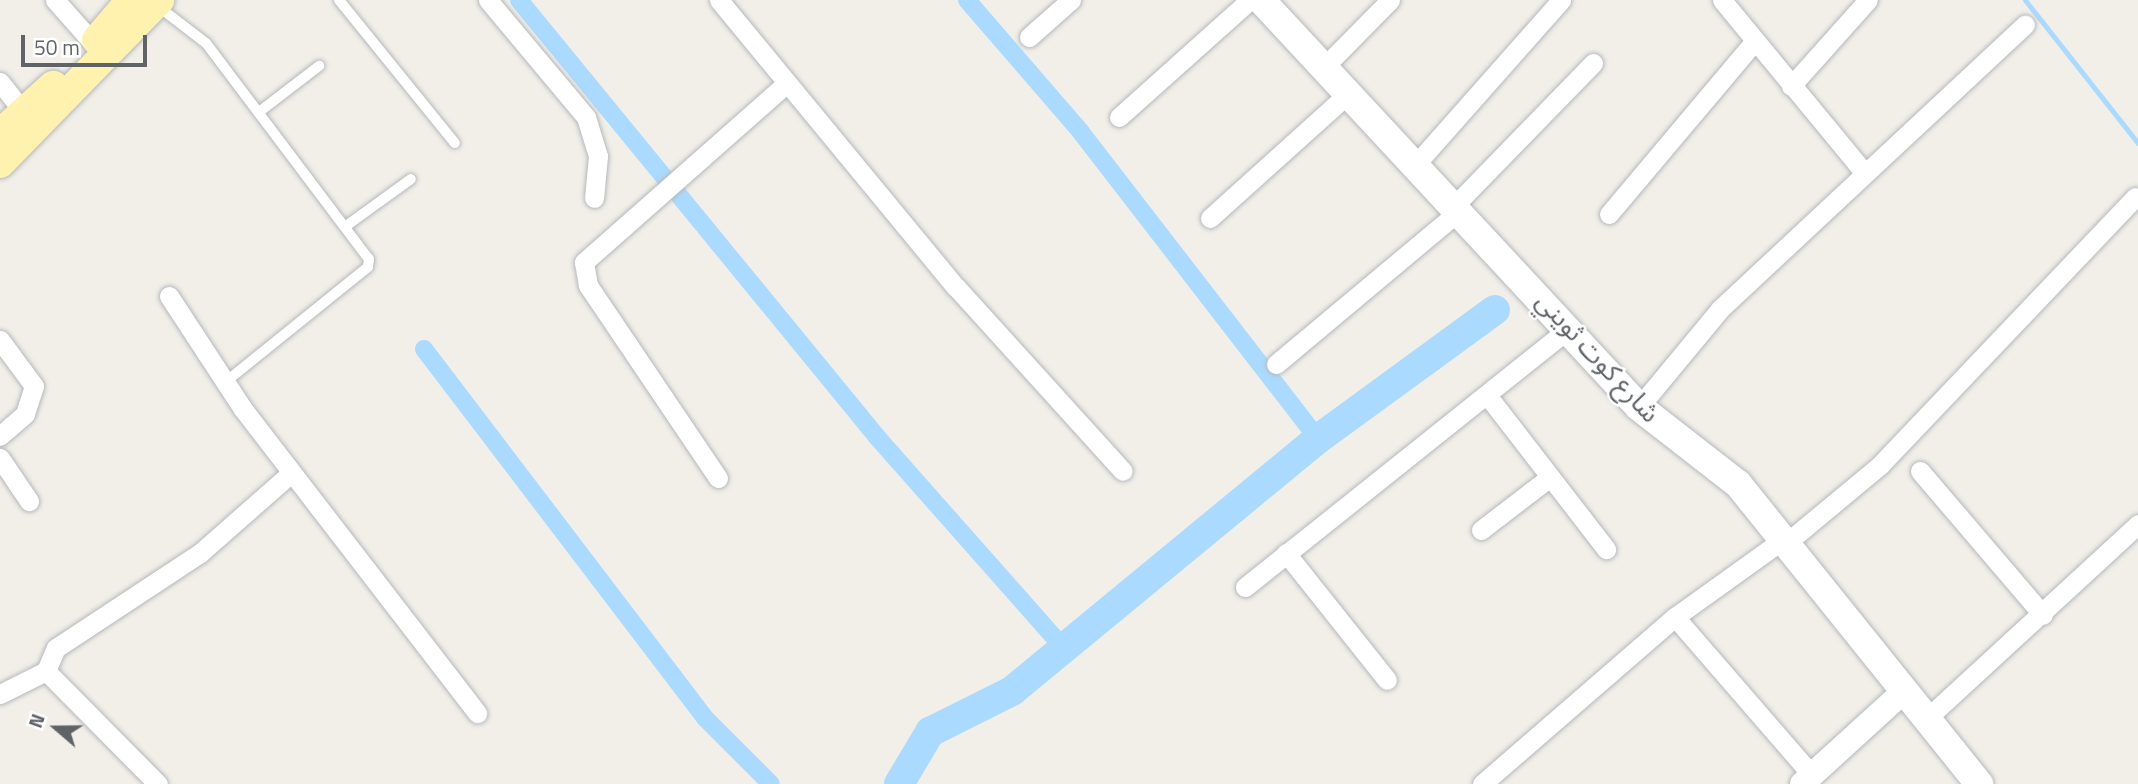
<!DOCTYPE html>
<meta charset="utf-8">
<style>
body{margin:0}
#map{position:relative;width:2138px;height:784px;overflow:hidden;background:#f1efe8;font-family:"Titillium Web","Noto Sans Arabic",sans-serif}
div>[style]{position:absolute}
[style*='--x']{left:calc(var(--x)*1px);top:calc(var(--y)*1px);width:calc(var(--w)*1px);rotate:calc(var(--a)*1deg)}
.stream>*{height:5px;margin:-2.5px;padding:0 2.5px;transform-origin:2.5px;border-radius:2.5px;background:#aadaff}
.canal>*{height:18px;margin:-9px;padding:0 9px;transform-origin:9px;border-radius:9px;background:#aadaff}
.river>*{height:30px;margin:-15px;padding:0 15px;transform-origin:15px;border-radius:15px;background:#aadaff}
.roads{filter:drop-shadow(0 0 2px #b5b8bc) drop-shadow(0 0 2px #b5b8bc)}
.service>*{height:10px;margin:-5px;padding:0 5px;transform-origin:5px;border-radius:5px;background:#fff}
.minor>*{height:19px;margin:-9.5px;padding:0 9.5px;transform-origin:9.5px;border-radius:9.5px;background:#fff}
.tertiary>*{height:24px;margin:-12px;padding:0 12px;transform-origin:12px;border-radius:12px;background:#fff}
.secondary>*{height:28px;margin:-14px;padding:0 14px;transform-origin:14px;border-radius:14px;background:#fff}
.primary>*{height:30px;margin:-15px;padding:0 15px;transform-origin:15px;border-radius:15px;background:#fff2af}
span{translate:-50% -50%;white-space:nowrap;text-align:center;line-height:1.15;-webkit-text-stroke:5px #fff;paint-order:stroke}
.street-label{font-size:26px;color:#5f6368}
.north{position:absolute;left:21px;top:693px;width:70px;height:70px;-webkit-text-stroke:5px #fff;paint-order:stroke;rotate:290deg;font-size:19px;font-weight:700;line-height:28px;text-align:center;color:#5f6368}
.north::after{content:'';display:block;margin:auto;width:24px;height:32px;background:#5f6368;clip-path:polygon(50% 0,100% 100%,50% 72%,0 100%)}
.scale{position:absolute;left:21px;top:35px;width:126px;height:32px;box-sizing:border-box;border:4px solid #5f6368;border-top:0;padding-left:9px;font-size:21px;line-height:24px;white-space:nowrap;color:#5f6368;-webkit-text-stroke:5px #fff;paint-order:stroke}
</style>
<div id="map">
<div class="stream">
<div style="--x:2025;--y:0;--w:182;--a:51.7"></div>
</div>
<div class="canal">
<div style="--x:519;--y:0;--w:565;--a:50.67"></div>
<div style="--x:877;--y:437;--w:282;--a:48.5"></div>
<div style="--x:967;--y:0;--w:173;--a:49.2"></div>
<div style="--x:1080;--y:131;--w:389;--a:52.3"></div>
<div style="--x:424;--y:349;--w:464;--a:52.7"></div>
<div style="--x:705;--y:718;--w:93;--a:45"></div>
</div>
<div class="river">
<div style="--x:899;--y:784;--w:61;--a:-59.2"></div>
<div style="--x:930;--y:732;--w:92;--a:-26.6"></div>
<div style="--x:1012;--y:691;--w:396;--a:-39.5"></div>
<div style="--x:1318;--y:439;--w:219;--a:-36.1"></div>
</div>
<div class="roads">
<div class="service">
<div style="--x:339;--y:0;--w:184;--a:51"></div>
<div style="--x:159;--y:7;--w:59;--a:37.5"></div>
<div style="--x:206;--y:43;--w:271;--a:53"></div>
<div style="--x:369;--y:259;--w:8;--a:97"></div>
<div style="--x:368;--y:267;--w:185;--a:141.1"></div>
<div style="--x:259;--y:112;--w:76;--a:-37.5"></div>
<div style="--x:346;--y:226;--w:80;--a:-35.9"></div>
</div>
<div class="minor">
<div style="--x:55;--y:0;--w:59;--a:48.4"></div>
<div style="--x:488;--y:0;--w:153;--a:50.1"></div>
<div style="--x:586;--y:117;--w:41;--a:72.9"></div>
<div style="--x:598;--y:156;--w:42;--a:95.4"></div>
<div style="--x:719;--y:0;--w:372;--a:50.5"></div>
<div style="--x:956;--y:287;--w:248;--a:47.8"></div>
<div style="--x:1722;--y:0;--w:222;--a:50.5"></div>
<div style="--x:1029;--y:37;--w:56;--a:-41.4"></div>
<div style="--x:1324;--y:67;--w:94;--a:-45.4"></div>
<div style="--x:0;--y:82;--w:39;--a:52"></div>
<div style="--x:1791;--y:86;--w:115;--a:-48.2"></div>
<div style="--x:1119;--y:117;--w:176;--a:-41.8"></div>
<div style="--x:1416;--y:164;--w:219;--a:-48.5"></div>
<div style="--x:1455;--y:205;--w:198;--a:-45.8"></div>
<div style="--x:1609;--y:214;--w:225;--a:-49.9"></div>
<div style="--x:1210;--y:218;--w:187;--a:-42"></div>
<div style="--x:169;--y:296;--w:135;--a:56.8"></div>
<div style="--x:243;--y:409;--w:384;--a:52.4"></div>
<div style="--x:0;--y:340;--w:57;--a:53.5"></div>
<div style="--x:34;--y:386;--w:29;--a:108"></div>
<div style="--x:25;--y:414;--w:33;--a:139"></div>
<div style="--x:1276;--y:364;--w:240;--a:-39.9"></div>
<div style="--x:1487;--y:395;--w:195;--a:52.3"></div>
<div style="--x:1639;--y:407;--w:127;--a:-50.4"></div>
<div style="--x:1720;--y:309;--w:417;--a:-43"></div>
<div style="--x:0;--y:458;--w:52;--a:56"></div>
<div style="--x:1920;--y:471;--w:189;--a:49.5"></div>
<div style="--x:718;--y:478;--w:233;--a:-124"></div>
<div style="--x:588;--y:285;--w:23;--a:-100"></div>
<div style="--x:584;--y:262;--w:268;--a:-41.4"></div>
<div style="--x:1481;--y:530;--w:87;--a:-37.5"></div>
<div style="--x:1785;--y:544;--w:124;--a:-39.7"></div>
<div style="--x:1880;--y:465;--w:370;--a:-46.4"></div>
<div style="--x:1286;--y:553;--w:162;--a:51.5"></div>
<div style="--x:1245;--y:587;--w:412;--a:-38.6"></div>
<div style="--x:1675;--y:617;--w:209;--a:49.1"></div>
<div style="--x:46;--y:671;--w:159;--a:45.3"></div>
<div style="--x:0;--y:694;--w:51;--a:-26.6"></div>
<div style="--x:46;--y:671;--w:25;--a:-67"></div>
<div style="--x:56;--y:648;--w:173;--a:-33.4"></div>
<div style="--x:200;--y:553;--w:121;--a:-41.3"></div>
<div style="--x:1924;--y:721;--w:291;--a:-42.6"></div>
<div style="--x:1482;--y:784;--w:255;--a:-40.9"></div>
<div style="--x:1675;--y:617;--w:132;--a:-35.7"></div>
</div>
<div class="tertiary">
<div style="--x:1802;--y:784;--w:135;--a:-42.3"></div>
</div>
<div class="secondary">
<div style="--x:1261;--y:0;--w:555;--a:47.12"></div>
<div style="--x:1639;--y:407;--w:125;--a:37.9"></div>
<div style="--x:1738;--y:484;--w:385;--a:51.2"></div>
</div>
<div class="primary">
<div style="--x:97;--y:40;--w:52;--a:-49.6"></div>
<div style="--x:0;--y:134;--w:72;--a:-42.2"></div>
<div style="--x:0;--y:163;--w:228;--a:-45.7"></div>
</div>
</div>
<div class="street-label">
<span style="left:1598px;top:357px;rotate:47deg">شارع كوت ثويني</span>
</div>
<div class="north">N</div>
<div class="scale">50 m</div>
</div>
